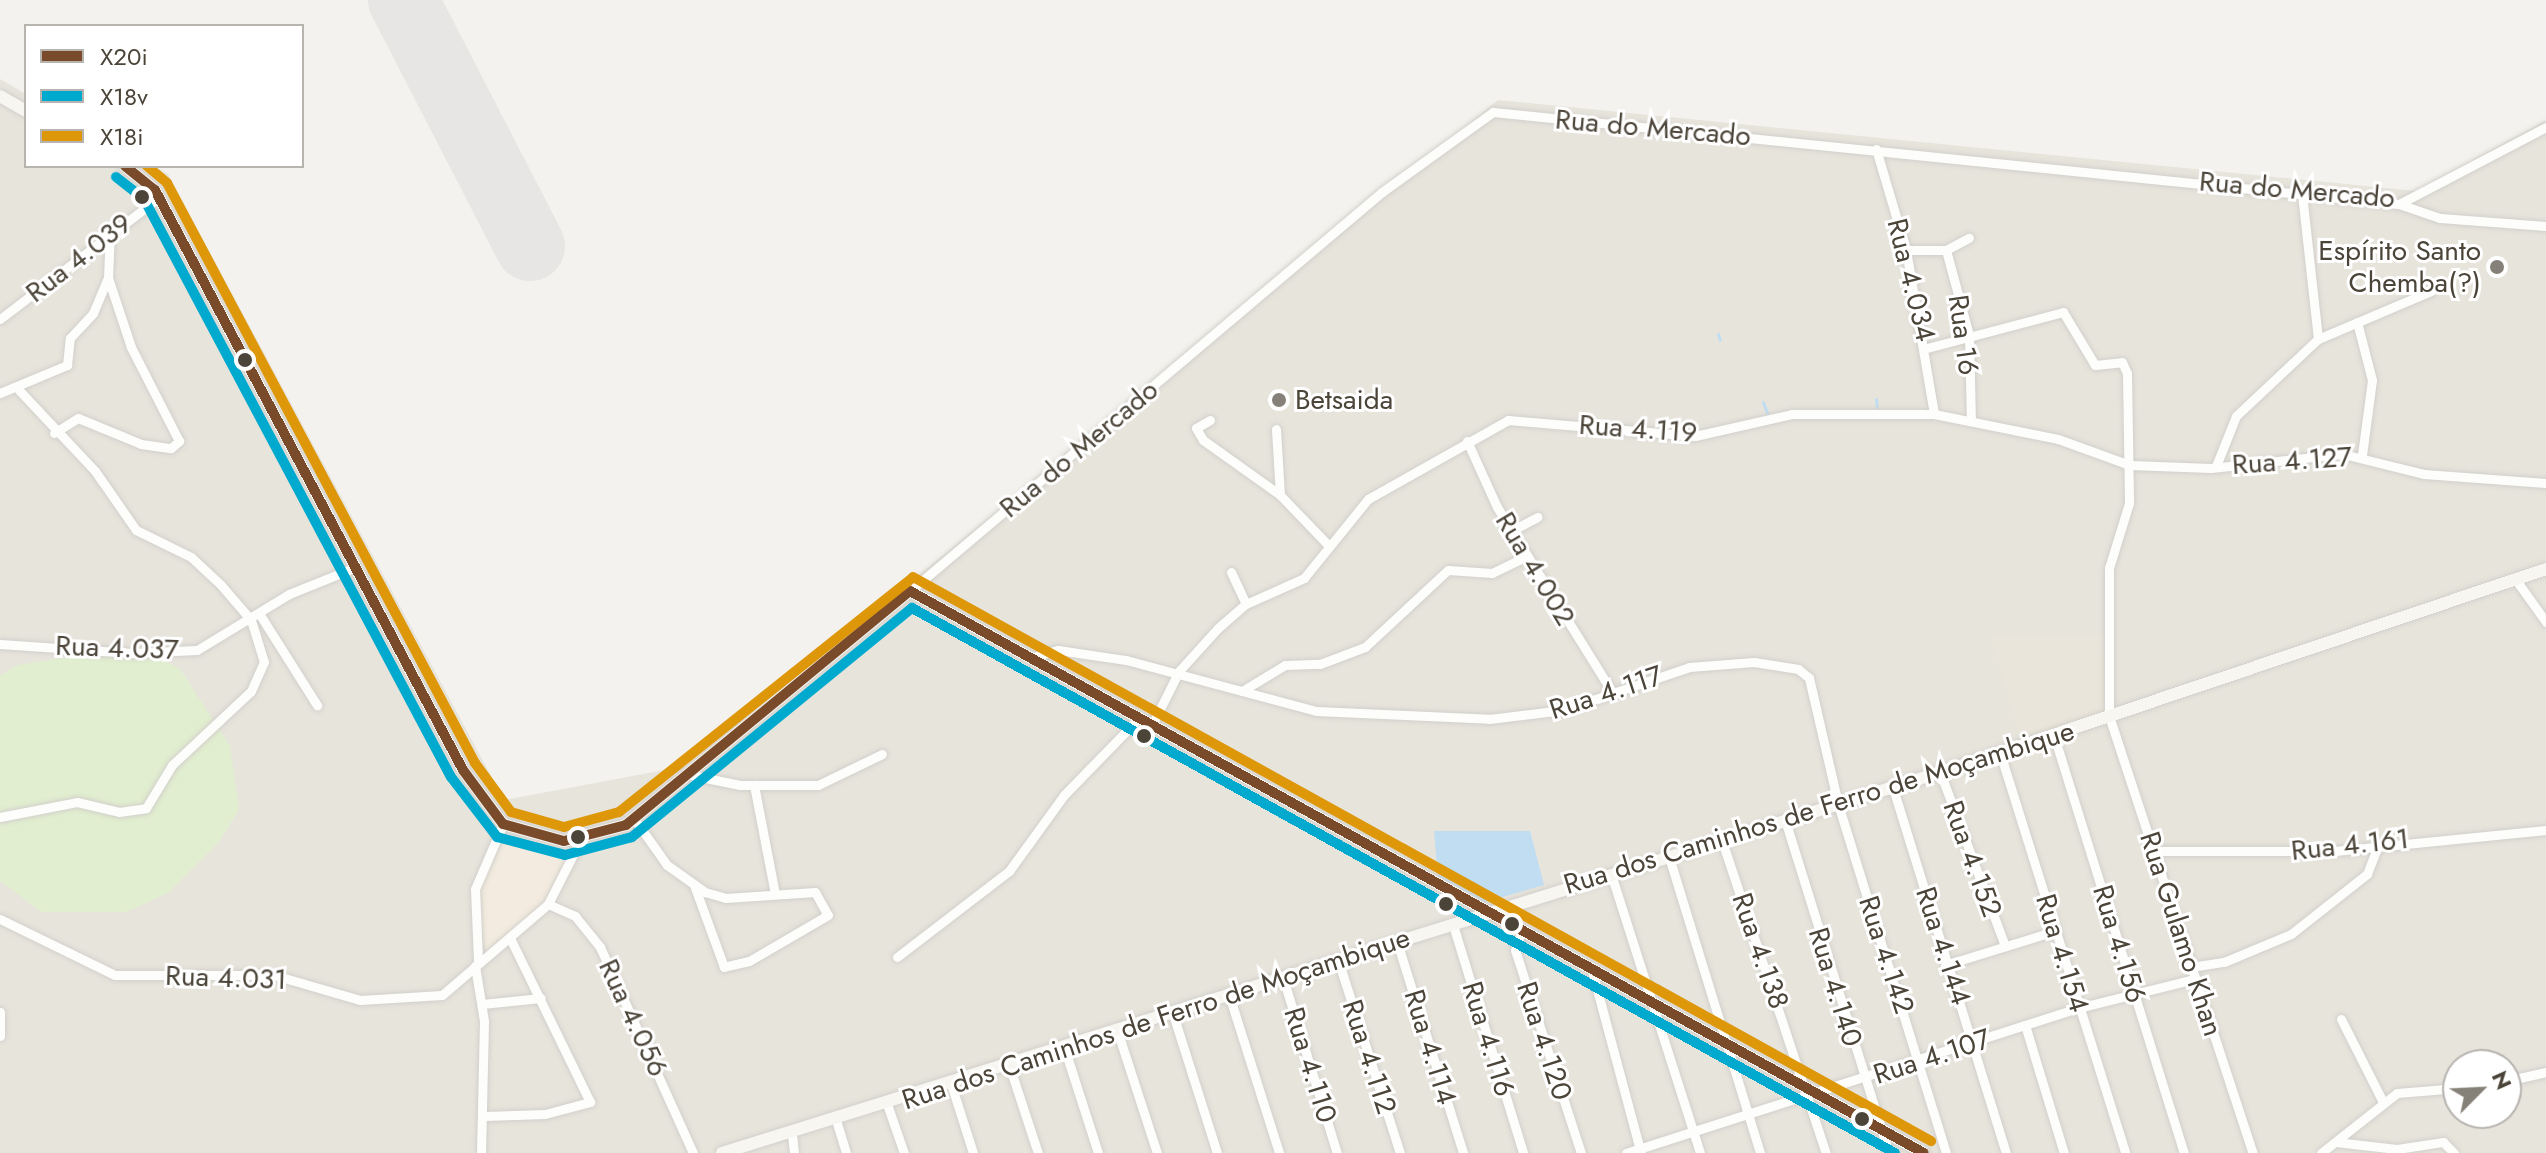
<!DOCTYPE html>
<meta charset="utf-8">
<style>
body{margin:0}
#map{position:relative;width:2546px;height:1153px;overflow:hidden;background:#f4f2ee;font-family:Jost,sans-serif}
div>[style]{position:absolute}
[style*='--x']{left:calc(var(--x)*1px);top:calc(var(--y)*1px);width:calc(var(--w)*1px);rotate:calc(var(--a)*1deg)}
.residential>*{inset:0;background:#e7e4dc}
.commercial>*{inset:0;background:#f3ebdf}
.education>*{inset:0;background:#eae5da}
.green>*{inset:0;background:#e1eecf}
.water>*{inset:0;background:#c0ddf1}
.stream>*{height:3px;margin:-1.5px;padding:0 1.5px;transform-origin:1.5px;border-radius:1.5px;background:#c0ddf1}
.runway>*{height:70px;margin:-35px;padding:0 35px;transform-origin:35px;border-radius:35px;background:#e8e6e4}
.roads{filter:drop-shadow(0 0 2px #d2d0cb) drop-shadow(0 0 2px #d2d0cb)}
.street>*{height:9px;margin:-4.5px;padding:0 4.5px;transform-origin:4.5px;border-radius:4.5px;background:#fdfdfc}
.secondary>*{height:12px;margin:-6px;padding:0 6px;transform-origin:6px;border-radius:6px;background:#f7f6f1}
.bus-1>*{height:10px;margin:-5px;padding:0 5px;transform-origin:5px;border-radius:5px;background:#7a4b2a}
.bus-2>*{height:10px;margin:-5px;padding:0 5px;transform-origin:5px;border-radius:5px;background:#00a9ce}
.bus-3>*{height:10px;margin:-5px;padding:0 5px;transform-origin:5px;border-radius:5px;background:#dd9709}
.dots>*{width:22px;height:22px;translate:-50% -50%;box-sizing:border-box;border:4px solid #fff;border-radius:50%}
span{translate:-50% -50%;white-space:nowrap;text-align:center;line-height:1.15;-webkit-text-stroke:6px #fff;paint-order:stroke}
.street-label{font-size:28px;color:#4b4439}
.poi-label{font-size:28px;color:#4b4439}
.right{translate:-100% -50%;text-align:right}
.left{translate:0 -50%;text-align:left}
.legend{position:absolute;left:24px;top:24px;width:280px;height:144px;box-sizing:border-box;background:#fff;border:2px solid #b7b4b0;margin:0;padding:10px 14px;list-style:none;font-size:24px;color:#4b4439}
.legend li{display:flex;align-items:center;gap:16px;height:40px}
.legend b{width:40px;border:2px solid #b7b4b0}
.north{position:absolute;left:2442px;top:1049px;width:80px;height:80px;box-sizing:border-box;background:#fff;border:2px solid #b7b4b0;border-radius:50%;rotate:66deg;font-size:22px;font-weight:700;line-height:32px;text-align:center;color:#4b4439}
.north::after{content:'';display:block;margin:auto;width:28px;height:36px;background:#868178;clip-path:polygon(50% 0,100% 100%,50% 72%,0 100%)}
</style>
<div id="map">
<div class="residential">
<div style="clip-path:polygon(evenodd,0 79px,26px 94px,26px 166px,154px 166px,168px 174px,504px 800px,686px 766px,1498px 100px,2416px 191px,2546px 120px,2546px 1153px,0 1153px,0 79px,2458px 1065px,2506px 1065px,2506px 1113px,2458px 1113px,2458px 1065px)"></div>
</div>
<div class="commercial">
<div style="clip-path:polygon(506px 835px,573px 848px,546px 906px,487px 953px,476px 911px,479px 886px)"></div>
</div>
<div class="education">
<div style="clip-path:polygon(2102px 635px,2105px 711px,2021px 740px,1991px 636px)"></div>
</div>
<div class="green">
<div style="clip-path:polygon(137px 646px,180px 669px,230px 746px,239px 809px,219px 842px,168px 893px,126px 912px,42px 912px,0 881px,0 676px,18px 665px)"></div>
</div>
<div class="water">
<div style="clip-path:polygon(1434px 831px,1530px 831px,1544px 885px,1482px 903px,1438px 877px)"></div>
</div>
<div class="stream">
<div style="--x:1718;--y:334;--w:6;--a:72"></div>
<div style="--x:1876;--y:399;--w:9;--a:84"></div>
<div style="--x:1763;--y:402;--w:15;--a:70"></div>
</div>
<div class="runway">
<div style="--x:403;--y:0;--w:277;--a:62.7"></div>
</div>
<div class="roads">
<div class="street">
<div style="--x:1876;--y:149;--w:105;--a:73.5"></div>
<div style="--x:1906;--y:250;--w:166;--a:80.3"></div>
<div style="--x:2302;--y:194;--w:146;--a:83.7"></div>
<div style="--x:2399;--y:204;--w:43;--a:18.9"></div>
<div style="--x:2440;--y:218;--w:106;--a:4.3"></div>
<div style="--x:1906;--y:250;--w:40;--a:0"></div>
<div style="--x:1946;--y:250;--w:26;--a:-28"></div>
<div style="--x:1946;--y:250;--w:88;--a:74.9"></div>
<div style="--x:1969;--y:335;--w:86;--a:88.7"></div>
<div style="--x:0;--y:319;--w:199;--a:-37.4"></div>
<div style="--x:2357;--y:322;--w:60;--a:75.5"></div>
<div style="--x:2372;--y:380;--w:76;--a:97.6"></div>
<div style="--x:1927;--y:348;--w:141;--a:-14.8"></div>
<div style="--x:2063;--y:312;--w:62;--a:58.9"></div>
<div style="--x:2095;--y:365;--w:27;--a:-6"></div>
<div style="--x:2122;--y:362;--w:12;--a:66"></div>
<div style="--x:2127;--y:373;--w:130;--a:89.1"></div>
<div style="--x:2129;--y:503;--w:68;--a:107.1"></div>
<div style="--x:2109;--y:568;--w:148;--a:90"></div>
<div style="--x:2109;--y:716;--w:460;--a:71.8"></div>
<div style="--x:0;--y:393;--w:73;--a:-22.7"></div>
<div style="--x:67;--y:365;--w:27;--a:-84"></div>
<div style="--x:70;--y:338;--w:34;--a:-47"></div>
<div style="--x:93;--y:313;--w:38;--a:-67"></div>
<div style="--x:108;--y:278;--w:47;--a:-87.6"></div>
<div style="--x:1210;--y:420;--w:16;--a:150"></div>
<div style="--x:1196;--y:428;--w:14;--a:60"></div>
<div style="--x:1203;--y:440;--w:95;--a:35.5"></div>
<div style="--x:1280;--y:495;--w:66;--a:-93.5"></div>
<div style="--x:54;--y:433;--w:28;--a:-32"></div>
<div style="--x:78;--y:418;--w:68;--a:22.4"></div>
<div style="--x:141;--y:444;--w:30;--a:8"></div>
<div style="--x:171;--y:448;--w:11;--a:-41"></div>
<div style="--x:179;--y:441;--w:106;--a:-117.1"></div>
<div style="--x:131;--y:347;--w:73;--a:-108.4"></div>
<div style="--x:1467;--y:441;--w:72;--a:65.6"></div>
<div style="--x:1497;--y:507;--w:218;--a:58.1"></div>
<div style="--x:2216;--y:466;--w:54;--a:-68.2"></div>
<div style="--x:2236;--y:416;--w:112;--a:-43.2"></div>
<div style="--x:2318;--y:339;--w:123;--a:-23"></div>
<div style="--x:1280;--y:495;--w:71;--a:46.1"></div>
<div style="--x:1511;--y:531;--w:30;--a:-28"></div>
<div style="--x:1231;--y:572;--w:35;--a:65"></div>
<div style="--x:2516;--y:580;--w:52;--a:54.5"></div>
<div style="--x:910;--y:591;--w:618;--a:-40.21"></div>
<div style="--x:1382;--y:192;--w:137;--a:-35.8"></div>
<div style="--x:1493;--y:112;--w:911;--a:5.8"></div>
<div style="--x:2399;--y:204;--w:166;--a:-27.6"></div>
<div style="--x:260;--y:615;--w:107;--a:57.7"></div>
<div style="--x:0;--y:644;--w:132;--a:3.9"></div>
<div style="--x:132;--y:653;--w:65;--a:-2.6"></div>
<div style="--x:197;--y:650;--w:108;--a:-31.3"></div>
<div style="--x:289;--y:594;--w:72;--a:-21.9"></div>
<div style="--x:1033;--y:657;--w:26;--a:-16"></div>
<div style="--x:1058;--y:650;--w:69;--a:8.4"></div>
<div style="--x:1126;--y:660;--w:197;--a:15"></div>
<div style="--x:1316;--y:711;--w:173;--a:2.6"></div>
<div style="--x:1489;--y:719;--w:75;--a:-6.9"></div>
<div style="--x:1563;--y:710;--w:133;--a:-18.8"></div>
<div style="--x:1689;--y:667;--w:65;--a:-4.4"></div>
<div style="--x:1754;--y:662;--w:45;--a:9"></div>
<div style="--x:1798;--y:669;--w:14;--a:39"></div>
<div style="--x:1809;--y:678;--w:129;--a:77"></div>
<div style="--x:1838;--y:804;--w:365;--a:72.8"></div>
<div style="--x:1242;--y:691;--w:50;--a:-31.2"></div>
<div style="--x:1285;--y:665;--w:35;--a:-2"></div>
<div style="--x:1320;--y:664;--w:48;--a:-20.7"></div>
<div style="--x:1365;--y:647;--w:113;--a:-42.9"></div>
<div style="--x:1448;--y:570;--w:44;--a:3.9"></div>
<div style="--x:1492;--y:573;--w:39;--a:-26"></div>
<div style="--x:1152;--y:725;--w:60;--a:-63.4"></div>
<div style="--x:1179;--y:671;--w:58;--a:-47.8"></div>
<div style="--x:1218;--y:628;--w:37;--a:-41"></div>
<div style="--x:1246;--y:604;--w:64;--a:-24.1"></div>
<div style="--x:1304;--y:578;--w:102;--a:-51"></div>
<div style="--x:1368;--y:499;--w:161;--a:-29.4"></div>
<div style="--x:1508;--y:420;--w:188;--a:4.9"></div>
<div style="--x:1695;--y:436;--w:99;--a:-12.8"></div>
<div style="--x:1792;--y:414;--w:142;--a:0"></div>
<div style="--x:1934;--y:414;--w:126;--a:11.4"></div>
<div style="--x:2058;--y:439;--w:77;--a:19.9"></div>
<div style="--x:2130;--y:465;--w:81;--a:2.1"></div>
<div style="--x:2211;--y:468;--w:133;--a:-6.1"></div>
<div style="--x:2343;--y:454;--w:83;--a:13.9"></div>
<div style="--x:2424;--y:474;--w:122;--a:4.2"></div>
<div style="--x:2054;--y:736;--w:437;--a:72.7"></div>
<div style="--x:2000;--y:753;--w:419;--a:72.6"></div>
<div style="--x:1940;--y:772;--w:186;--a:69.5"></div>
<div style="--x:691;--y:775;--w:50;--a:11.5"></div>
<div style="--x:740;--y:785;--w:78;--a:0"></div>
<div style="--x:818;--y:785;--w:71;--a:-25.8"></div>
<div style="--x:754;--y:785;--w:106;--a:79.1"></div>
<div style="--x:1892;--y:785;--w:385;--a:72.8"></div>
<div style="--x:0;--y:817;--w:78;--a:-11"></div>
<div style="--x:77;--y:802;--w:43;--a:13.4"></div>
<div style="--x:119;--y:812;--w:27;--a:-8"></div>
<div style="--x:146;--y:808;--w:50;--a:-58.8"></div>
<div style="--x:172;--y:765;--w:108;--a:-43.1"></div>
<div style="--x:251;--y:691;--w:32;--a:-66"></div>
<div style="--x:264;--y:662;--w:44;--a:-107.2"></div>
<div style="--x:251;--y:620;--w:46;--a:-130.6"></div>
<div style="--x:221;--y:585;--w:41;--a:-137"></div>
<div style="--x:191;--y:557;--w:61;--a:-153.9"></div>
<div style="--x:136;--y:530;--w:72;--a:-124.8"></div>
<div style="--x:95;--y:471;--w:111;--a:-133.2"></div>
<div style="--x:635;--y:820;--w:55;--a:54.6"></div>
<div style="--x:667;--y:865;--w:47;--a:35.4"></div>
<div style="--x:705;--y:892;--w:22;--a:16"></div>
<div style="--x:726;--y:898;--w:89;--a:-3.9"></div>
<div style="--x:815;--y:892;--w:26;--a:61"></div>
<div style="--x:828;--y:915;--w:91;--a:149.8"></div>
<div style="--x:749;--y:961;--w:26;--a:167"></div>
<div style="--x:724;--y:967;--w:87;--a:-110.1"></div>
<div style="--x:1785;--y:820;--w:349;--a:72.7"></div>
<div style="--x:1722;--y:841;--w:329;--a:71.6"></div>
<div style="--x:2155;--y:851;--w:180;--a:0"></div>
<div style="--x:2335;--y:851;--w:212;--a:-5.7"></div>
<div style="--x:1669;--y:857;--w:310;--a:72.9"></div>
<div style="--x:1611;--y:874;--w:293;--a:72.3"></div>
<div style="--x:548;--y:904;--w:30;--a:24"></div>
<div style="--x:575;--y:916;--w:40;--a:51"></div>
<div style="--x:600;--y:947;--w:226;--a:65.7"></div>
<div style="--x:0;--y:919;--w:128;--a:26"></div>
<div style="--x:115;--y:975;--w:159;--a:0"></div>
<div style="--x:274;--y:975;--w:90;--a:16.2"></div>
<div style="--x:360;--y:1000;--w:82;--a:-3.5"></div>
<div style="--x:442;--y:995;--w:140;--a:-40.6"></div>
<div style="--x:548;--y:904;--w:71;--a:-63.1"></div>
<div style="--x:1453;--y:925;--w:239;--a:72.9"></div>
<div style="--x:1522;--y:929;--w:22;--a:108"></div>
<div style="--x:1515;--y:950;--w:213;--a:72"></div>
<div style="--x:1397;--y:942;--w:221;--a:72.6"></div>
<div style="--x:897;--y:957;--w:141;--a:-37.5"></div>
<div style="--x:1009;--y:871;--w:94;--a:-54.1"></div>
<div style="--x:1064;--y:795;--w:107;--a:-45.8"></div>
<div style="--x:478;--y:960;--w:71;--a:-92.4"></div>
<div style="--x:475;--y:889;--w:71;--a:-66.7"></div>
<div style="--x:1338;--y:960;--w:203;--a:72.2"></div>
<div style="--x:1945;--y:965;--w:115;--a:-17.2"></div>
<div style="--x:475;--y:966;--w:56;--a:80.7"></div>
<div style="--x:484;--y:1021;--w:132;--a:91.3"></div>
<div style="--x:1591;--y:967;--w:193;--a:75"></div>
<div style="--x:2191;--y:967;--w:33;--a:-9"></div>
<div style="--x:2224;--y:962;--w:73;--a:-22.7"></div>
<div style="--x:2291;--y:934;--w:97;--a:-38.3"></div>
<div style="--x:2367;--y:874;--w:31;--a:-69"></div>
<div style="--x:1283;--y:978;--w:183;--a:72.9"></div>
<div style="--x:1229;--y:995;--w:166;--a:72.4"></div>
<div style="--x:482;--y:1004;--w:59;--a:-5.8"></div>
<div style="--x:1172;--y:1011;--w:149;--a:72.4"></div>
<div style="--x:0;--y:1012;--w:24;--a:90"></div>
<div style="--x:2341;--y:1019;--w:93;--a:63.2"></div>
<div style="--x:2025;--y:1025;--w:134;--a:73.1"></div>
<div style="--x:1117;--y:1030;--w:129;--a:72"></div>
<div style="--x:1064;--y:1047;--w:111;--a:72.2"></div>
<div style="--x:1009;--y:1065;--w:93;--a:71.8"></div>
<div style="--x:2506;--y:1081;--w:41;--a:-12.7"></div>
<div style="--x:951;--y:1084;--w:72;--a:72.3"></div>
<div style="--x:887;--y:1104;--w:52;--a:70.9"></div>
<div style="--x:485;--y:1116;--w:60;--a:-1.9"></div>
<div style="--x:545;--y:1114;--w:47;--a:-14.9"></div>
<div style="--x:590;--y:1102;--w:182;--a:-116"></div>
<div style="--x:836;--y:1120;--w:34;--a:73"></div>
<div style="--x:792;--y:1134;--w:19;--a:84"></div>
<div style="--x:2336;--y:1142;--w:61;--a:6.5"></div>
<div style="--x:2397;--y:1149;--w:47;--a:-8.7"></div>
<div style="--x:2443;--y:1142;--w:16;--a:45"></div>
<div style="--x:1626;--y:1153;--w:475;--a:-17.8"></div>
<div style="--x:2078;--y:1008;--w:120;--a:-14"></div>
<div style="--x:2321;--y:1153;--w:97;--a:-38.3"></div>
<div style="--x:2397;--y:1093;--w:61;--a:-4.7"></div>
</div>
<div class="secondary">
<div style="--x:0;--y:96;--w:30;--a:30"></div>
<div style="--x:125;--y:166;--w:38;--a:39"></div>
<div style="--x:155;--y:190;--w:657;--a:62.03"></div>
<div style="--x:463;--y:770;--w:67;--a:53.5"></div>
<div style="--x:503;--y:824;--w:63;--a:15.6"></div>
<div style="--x:564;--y:841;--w:64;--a:-14.5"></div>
<div style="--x:626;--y:825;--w:368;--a:-39.5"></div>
<div style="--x:910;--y:591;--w:1159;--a:29"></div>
<div style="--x:722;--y:1153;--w:1301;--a:-17.35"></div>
<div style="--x:1964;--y:765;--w:614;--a:-18.61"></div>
</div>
</div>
<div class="bus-1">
<div style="--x:125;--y:166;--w:38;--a:39"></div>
<div style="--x:155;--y:190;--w:657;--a:62.03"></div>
<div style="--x:463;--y:770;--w:67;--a:53.5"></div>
<div style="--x:503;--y:824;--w:63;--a:15.6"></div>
<div style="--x:564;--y:841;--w:64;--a:-14.5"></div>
<div style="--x:626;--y:825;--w:368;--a:-39.5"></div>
<div style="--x:910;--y:591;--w:1159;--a:29"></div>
</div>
<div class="bus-2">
<div style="--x:116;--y:177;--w:36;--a:38"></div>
<div style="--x:144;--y:199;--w:654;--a:62.03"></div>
<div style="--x:451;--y:777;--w:76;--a:52.5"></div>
<div style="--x:497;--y:837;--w:70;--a:14.8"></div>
<div style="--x:565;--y:855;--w:69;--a:-15"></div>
<div style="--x:632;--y:837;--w:362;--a:-39.3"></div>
<div style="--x:912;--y:608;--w:1124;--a:29.01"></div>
</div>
<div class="bus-3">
<div style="--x:147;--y:166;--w:26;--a:40"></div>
<div style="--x:167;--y:183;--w:657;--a:62.03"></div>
<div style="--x:475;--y:763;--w:61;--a:53.7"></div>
<div style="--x:511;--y:812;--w:55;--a:15.8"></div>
<div style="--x:564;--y:827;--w:57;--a:-15.3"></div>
<div style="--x:619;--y:812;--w:376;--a:-38.6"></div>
<div style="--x:913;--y:577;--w:1164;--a:28.99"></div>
</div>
<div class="dots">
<div style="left:142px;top:197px;background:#4b4439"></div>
<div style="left:2497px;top:267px;background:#868178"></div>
<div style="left:245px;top:360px;background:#4b4439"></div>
<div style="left:1279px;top:400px;background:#868178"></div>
<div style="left:1144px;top:736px;background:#4b4439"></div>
<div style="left:578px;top:837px;background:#4b4439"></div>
<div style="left:1446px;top:904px;background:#4b4439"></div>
<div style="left:1512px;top:924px;background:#4b4439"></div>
<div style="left:1862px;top:1119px;background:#4b4439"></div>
</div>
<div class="street-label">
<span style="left:1653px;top:128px;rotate:5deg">Rua do Mercado</span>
<span style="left:2297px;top:190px;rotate:5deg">Rua do Mercado</span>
<span style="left:79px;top:258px;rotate:-38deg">Rua 4.039</span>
<span style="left:1911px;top:280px;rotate:76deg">Rua 4.034</span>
<span style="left:1963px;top:335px;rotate:82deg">Rua 16</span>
<span style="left:1638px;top:429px;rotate:4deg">Rua 4.119</span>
<span style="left:1079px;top:449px;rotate:-40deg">Rua do Mercado</span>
<span style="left:2292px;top:461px;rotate:-4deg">Rua 4.127</span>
<span style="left:1535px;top:569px;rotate:59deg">Rua 4.002</span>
<span style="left:117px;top:648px;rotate:2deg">Rua 4.037</span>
<span style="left:1606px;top:693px;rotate:-18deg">Rua 4.117</span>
<span style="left:1819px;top:808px;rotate:-17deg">Rua dos Caminhos de Ferro de Moçambique</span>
<span style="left:2350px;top:845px;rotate:-6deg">Rua 4.161</span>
<span style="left:1972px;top:859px;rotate:70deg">Rua 4.152</span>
<span style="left:2181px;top:934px;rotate:72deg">Rua Gulamo Khan</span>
<span style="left:2119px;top:944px;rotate:73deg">Rua 4.156</span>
<span style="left:1943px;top:946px;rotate:72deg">Rua 4.144</span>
<span style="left:1760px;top:951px;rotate:71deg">Rua 4.138</span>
<span style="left:2062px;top:953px;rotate:73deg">Rua 4.154</span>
<span style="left:1886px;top:955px;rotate:72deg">Rua 4.142</span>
<span style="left:226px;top:978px;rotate:2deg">Rua 4.031</span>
<span style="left:1835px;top:987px;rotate:73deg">Rua 4.140</span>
<span style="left:633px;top:1018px;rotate:65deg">Rua 4.056</span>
<span style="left:1156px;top:1019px;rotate:-18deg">Rua dos Caminhos de Ferro de Moçambique</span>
<span style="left:1488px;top:1039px;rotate:73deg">Rua 4.116</span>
<span style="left:1544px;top:1041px;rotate:72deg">Rua 4.120</span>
<span style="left:1430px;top:1047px;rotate:73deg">Rua 4.114</span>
<span style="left:1369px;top:1057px;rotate:72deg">Rua 4.112</span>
<span style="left:1932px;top:1057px;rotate:-18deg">Rua 4.107</span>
<span style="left:1310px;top:1065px;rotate:73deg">Rua 4.110</span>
</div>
<div class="poi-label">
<span class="right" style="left:2481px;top:267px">Espírito Santo<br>Chemba(?)</span>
<span class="left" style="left:1295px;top:400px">Betsaida</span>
</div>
<ul class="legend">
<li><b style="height:10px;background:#7a4b2a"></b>X20i</li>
<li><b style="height:10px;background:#00a9ce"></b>X18v</li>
<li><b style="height:10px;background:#dd9709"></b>X18i</li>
</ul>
<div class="north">N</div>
</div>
